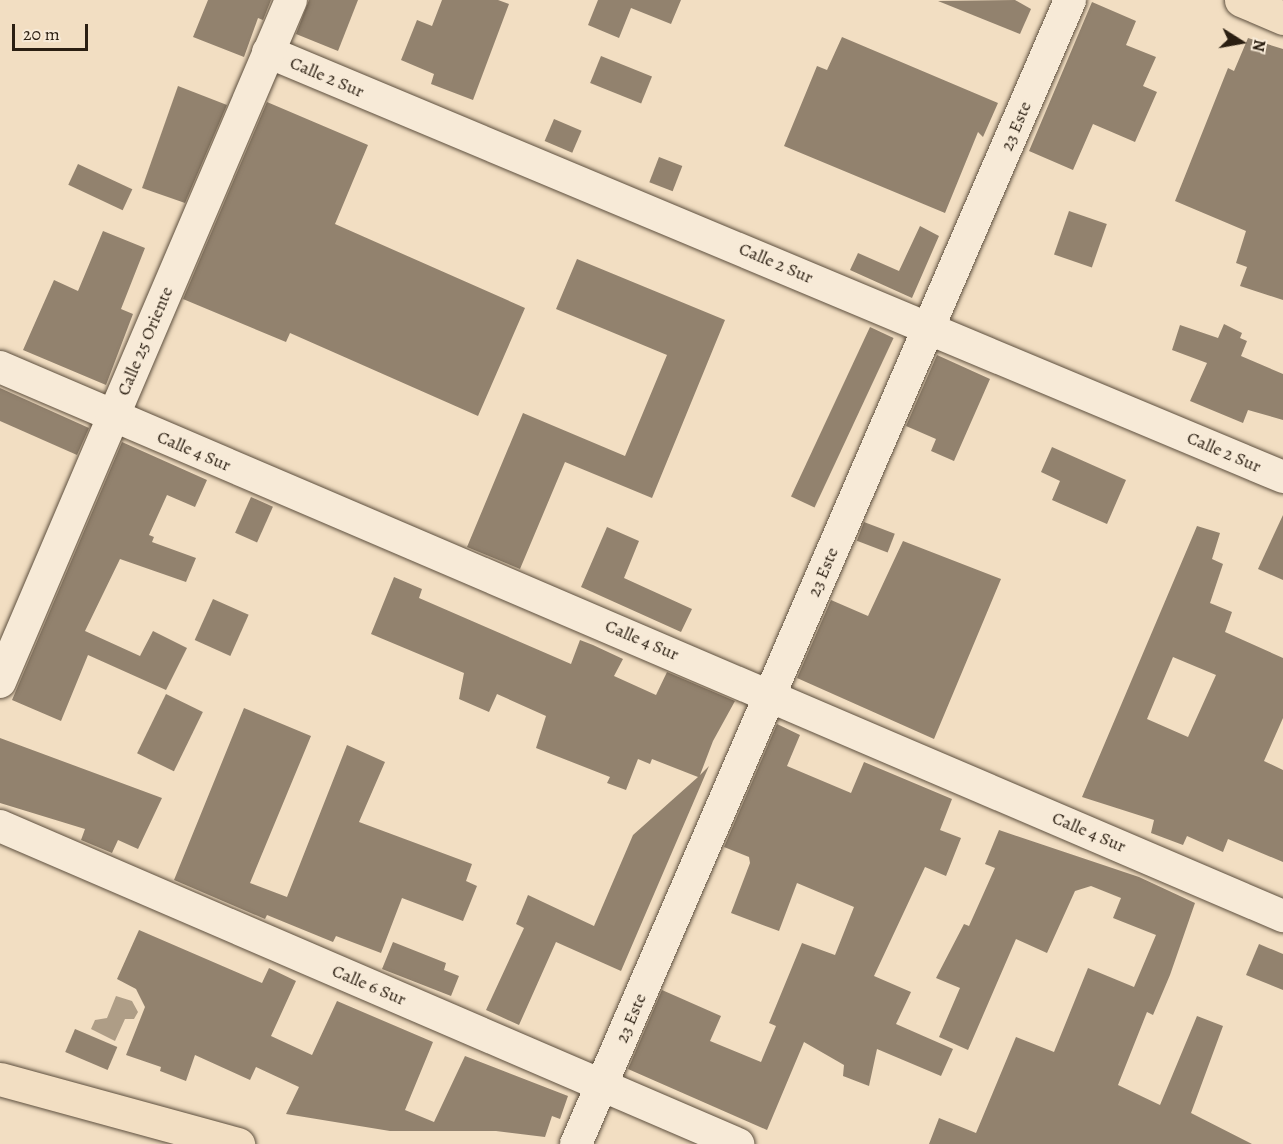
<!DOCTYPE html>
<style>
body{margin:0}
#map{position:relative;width:1283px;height:1144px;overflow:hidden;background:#f2dec2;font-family:Alegreya,serif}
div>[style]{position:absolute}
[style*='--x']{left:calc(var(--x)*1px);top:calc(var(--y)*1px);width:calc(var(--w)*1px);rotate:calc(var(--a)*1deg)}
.water>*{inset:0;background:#ae9d86}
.building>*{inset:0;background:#92826e;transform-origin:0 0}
.roads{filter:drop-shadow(0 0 2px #5d4f3e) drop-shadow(0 0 2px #5d4f3e)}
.minor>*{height:32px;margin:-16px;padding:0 16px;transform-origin:16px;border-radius:16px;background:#f7ead7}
.major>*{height:33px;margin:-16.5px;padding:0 16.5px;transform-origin:16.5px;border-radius:16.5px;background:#f2dec2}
span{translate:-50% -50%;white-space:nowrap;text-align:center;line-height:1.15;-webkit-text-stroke:5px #f7ead7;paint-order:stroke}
.street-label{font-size:18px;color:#2b1f12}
.north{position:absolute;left:1211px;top:12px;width:60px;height:60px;-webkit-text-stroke:4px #f7ead7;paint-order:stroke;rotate:101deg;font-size:16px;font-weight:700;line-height:24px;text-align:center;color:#2b1f12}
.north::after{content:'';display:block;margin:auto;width:21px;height:27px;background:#2b1f12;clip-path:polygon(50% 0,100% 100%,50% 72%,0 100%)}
.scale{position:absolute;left:12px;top:24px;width:76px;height:27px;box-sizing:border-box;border:3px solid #2b1f12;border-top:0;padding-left:8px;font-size:18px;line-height:21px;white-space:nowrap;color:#2b1f12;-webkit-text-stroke:4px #f7ead7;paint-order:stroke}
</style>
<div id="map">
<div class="water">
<div style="clip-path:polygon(116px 996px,132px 1001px,138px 1012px,134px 1019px,125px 1019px,115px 1041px,91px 1029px,95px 1020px,107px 1018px)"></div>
</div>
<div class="building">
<div style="clip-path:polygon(208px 0,271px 0,263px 20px,258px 18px,244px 57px,193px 37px)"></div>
<div style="clip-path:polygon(309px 0,358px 0,338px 51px,296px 34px)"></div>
<div style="clip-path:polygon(442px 0,498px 0,509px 4px,473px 100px,431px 84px,434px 74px,401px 60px,417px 20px,432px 26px)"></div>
<div style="clip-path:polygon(598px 0,681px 0,671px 24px,631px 8px,619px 38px,588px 25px)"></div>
<div style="clip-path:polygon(1015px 0,1031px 9px,1020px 34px,938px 1px)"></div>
<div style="clip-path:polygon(1092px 2px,1136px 21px,1126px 45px,1156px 57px,1143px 86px,1157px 92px,1135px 142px,1093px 124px,1073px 170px,1029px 151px)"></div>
<div style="clip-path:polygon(842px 37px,998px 103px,983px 137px,978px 132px,945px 213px,784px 146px,817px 66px,827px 70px)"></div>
<div style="clip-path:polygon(1248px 38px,1283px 49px,1283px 300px,1240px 286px,1247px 267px,1236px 263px,1246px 231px,1175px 201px,1228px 68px,1234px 71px)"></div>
<div style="left:601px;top:56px;width:55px;height:29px;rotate:22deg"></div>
<div style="clip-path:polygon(178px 86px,227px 105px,185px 203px,142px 188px)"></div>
<div style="clip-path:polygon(267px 102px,368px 145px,335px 224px,525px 308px,478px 416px,290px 333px,286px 342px,183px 299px)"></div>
<div style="left:554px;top:119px;width:30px;height:24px;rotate:23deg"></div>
<div style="left:659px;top:157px;width:25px;height:27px;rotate:21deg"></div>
<div style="left:78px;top:164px;width:60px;height:23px;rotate:25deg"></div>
<div style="left:1069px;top:211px;width:40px;height:46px;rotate:19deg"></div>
<div style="clip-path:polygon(920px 226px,939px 236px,912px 298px,850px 270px,858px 253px,899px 271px)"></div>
<div style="clip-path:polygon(103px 231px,145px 248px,121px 309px,133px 314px,106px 385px,23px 350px,54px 280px,78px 291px)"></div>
<div style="clip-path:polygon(577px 259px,725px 320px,652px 498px,565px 462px,520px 569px,467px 547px,523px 413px,625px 456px,667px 355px,556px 309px)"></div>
<div style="clip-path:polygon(1224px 324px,1242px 333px,1240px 338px,1247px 341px,1241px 356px,1283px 374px,1283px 420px,1248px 410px,1243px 423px,1190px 401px,1207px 363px,1172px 350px,1180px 325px,1218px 338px)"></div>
<div style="left:870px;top:327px;width:26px;height:187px;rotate:25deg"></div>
<div style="clip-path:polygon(937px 355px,990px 379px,954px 461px,931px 451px,936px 439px,906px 426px)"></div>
<div style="clip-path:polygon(0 388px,89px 428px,77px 455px,0 421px)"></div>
<div style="clip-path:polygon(122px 442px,207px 480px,195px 507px,167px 495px,149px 535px,154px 537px,152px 542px,196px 558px,186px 582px,120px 559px,85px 631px,140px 656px,153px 631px,187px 648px,166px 690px,88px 655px,61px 721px,12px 700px)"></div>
<div style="clip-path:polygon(1052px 447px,1126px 480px,1107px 524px,1052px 500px,1060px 481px,1041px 472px)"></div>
<div style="left:251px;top:497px;width:24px;height:39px;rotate:24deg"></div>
<div style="clip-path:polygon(1283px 515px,1283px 580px,1258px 569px)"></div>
<div style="left:864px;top:522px;width:33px;height:20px;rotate:21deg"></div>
<div style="clip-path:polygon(evenodd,1197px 526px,1220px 533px,1212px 559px,1223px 564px,1210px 603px,1232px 612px,1225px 632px,1283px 658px,1283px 718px,1264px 761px,1283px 770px,1283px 862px,1228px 839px,1223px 852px,1187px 836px,1183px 845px,1151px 833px,1154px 820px,1082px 797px,1197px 526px,1173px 657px,1216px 675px,1188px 737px,1147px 719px,1173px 657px)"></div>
<div style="clip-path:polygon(607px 527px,639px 541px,624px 578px,692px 609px,681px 632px,581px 587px)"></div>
<div style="clip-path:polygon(903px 541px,1001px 579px,934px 739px,797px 678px,831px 600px,868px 616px)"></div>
<div style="clip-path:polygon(394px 577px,422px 589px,419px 598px,571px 664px,580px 640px,593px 645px,623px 659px,614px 676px,656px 695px,667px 672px,735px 701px,713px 741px,700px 775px,709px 766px,621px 971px,556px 942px,519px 1025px,486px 1010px,524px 928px,516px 924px,528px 895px,594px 926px,633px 835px,698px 777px,652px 759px,650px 764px,638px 759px,626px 790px,607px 783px,610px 777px,536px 748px,546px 716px,497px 694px,489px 712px,459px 699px,464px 673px,371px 634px)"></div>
<div style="left:213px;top:599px;width:39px;height:45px;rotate:24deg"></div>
<div style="left:166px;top:694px;width:41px;height:66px;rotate:26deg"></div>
<div style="clip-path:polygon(244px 708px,311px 736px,250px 883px,287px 897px,347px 745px,385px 762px,359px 822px,472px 864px,466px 881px,477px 886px,463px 921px,402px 898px,381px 953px,336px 936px,333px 942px,267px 915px,265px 919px,174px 880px)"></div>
<div style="clip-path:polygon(777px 724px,800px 735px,787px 766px,851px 793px,864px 762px,952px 799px,940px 830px,961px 838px,946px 876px,925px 867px,874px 976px,911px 992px,896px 1024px,953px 1049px,941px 1076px,877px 1049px,869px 1086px,843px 1076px,844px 1065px,804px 1042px,767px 1130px,628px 1069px,662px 990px,721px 1016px,710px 1041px,761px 1062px,776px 1026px,769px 1023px,802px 943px,835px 955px,854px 907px,797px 883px,779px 931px,731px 913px,750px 863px,749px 857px,724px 847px)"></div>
<div style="clip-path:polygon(0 738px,162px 798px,138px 849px,118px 840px,112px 853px,81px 840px,85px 829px,0 803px)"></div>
<div style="clip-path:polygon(999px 830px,1139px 877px,1195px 903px,1170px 975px,1153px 1015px,1147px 1012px,1118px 1085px,1160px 1105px,1197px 1016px,1223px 1026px,1191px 1113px,1252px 1144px,929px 1144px,939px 1118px,976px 1133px,1016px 1037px,1054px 1052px,1088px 968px,1134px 987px,1156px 935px,1113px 918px,1121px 898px,1091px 886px,1075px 891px,1047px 953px,1016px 939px,968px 1050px,939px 1037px,960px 988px,936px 978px,964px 924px,969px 926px,995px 868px,985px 864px)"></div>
<div style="clip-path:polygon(139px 930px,262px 983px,269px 968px,296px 981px,271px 1036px,312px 1055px,337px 1001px,433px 1042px,405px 1110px,434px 1122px,465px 1056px,568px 1096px,560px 1119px,552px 1116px,545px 1137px,496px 1131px,390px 1131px,286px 1114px,299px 1087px,256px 1067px,250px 1080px,195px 1055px,186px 1081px,160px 1071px,161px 1067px,126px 1055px,145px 1007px,136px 989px,117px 979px)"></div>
<div style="clip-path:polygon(393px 942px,446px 963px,444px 970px,459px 976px,451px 996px,382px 969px)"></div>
<div style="clip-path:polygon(1259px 944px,1283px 954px,1283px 990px,1246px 975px)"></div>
<div style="left:75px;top:1029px;width:46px;height:25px;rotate:23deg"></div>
</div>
<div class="roads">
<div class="minor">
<div style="--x:268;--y:52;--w:1100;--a:22.72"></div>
<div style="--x:0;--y:367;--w:1396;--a:23.17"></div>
<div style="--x:0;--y:682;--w:741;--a:-66.89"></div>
<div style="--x:0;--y:826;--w:804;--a:23.31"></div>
<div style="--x:576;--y:1144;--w:1246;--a:-66.64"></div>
</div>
<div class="major">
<div style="--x:1241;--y:0;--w:46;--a:23.2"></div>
<div style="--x:0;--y:1079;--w:247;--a:15.3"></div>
</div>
</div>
<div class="street-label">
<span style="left:327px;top:77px;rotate:23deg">Calle 2 Sur</span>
<span style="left:1016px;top:126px;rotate:-67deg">23 Este</span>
<span style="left:776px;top:263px;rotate:23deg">Calle 2 Sur</span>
<span style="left:145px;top:341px;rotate:-67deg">Calle 25 Oriente</span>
<span style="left:194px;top:451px;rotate:23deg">Calle 4 Sur</span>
<span style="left:1224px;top:452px;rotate:23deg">Calle 2 Sur</span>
<span style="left:823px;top:572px;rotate:-67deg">23 Este</span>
<span style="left:642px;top:640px;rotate:23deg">Calle 4 Sur</span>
<span style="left:1089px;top:832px;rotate:23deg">Calle 4 Sur</span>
<span style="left:369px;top:985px;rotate:23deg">Calle 6 Sur</span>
<span style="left:631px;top:1018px;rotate:-67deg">23 Este</span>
</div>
<div class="north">N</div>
<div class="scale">20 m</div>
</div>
